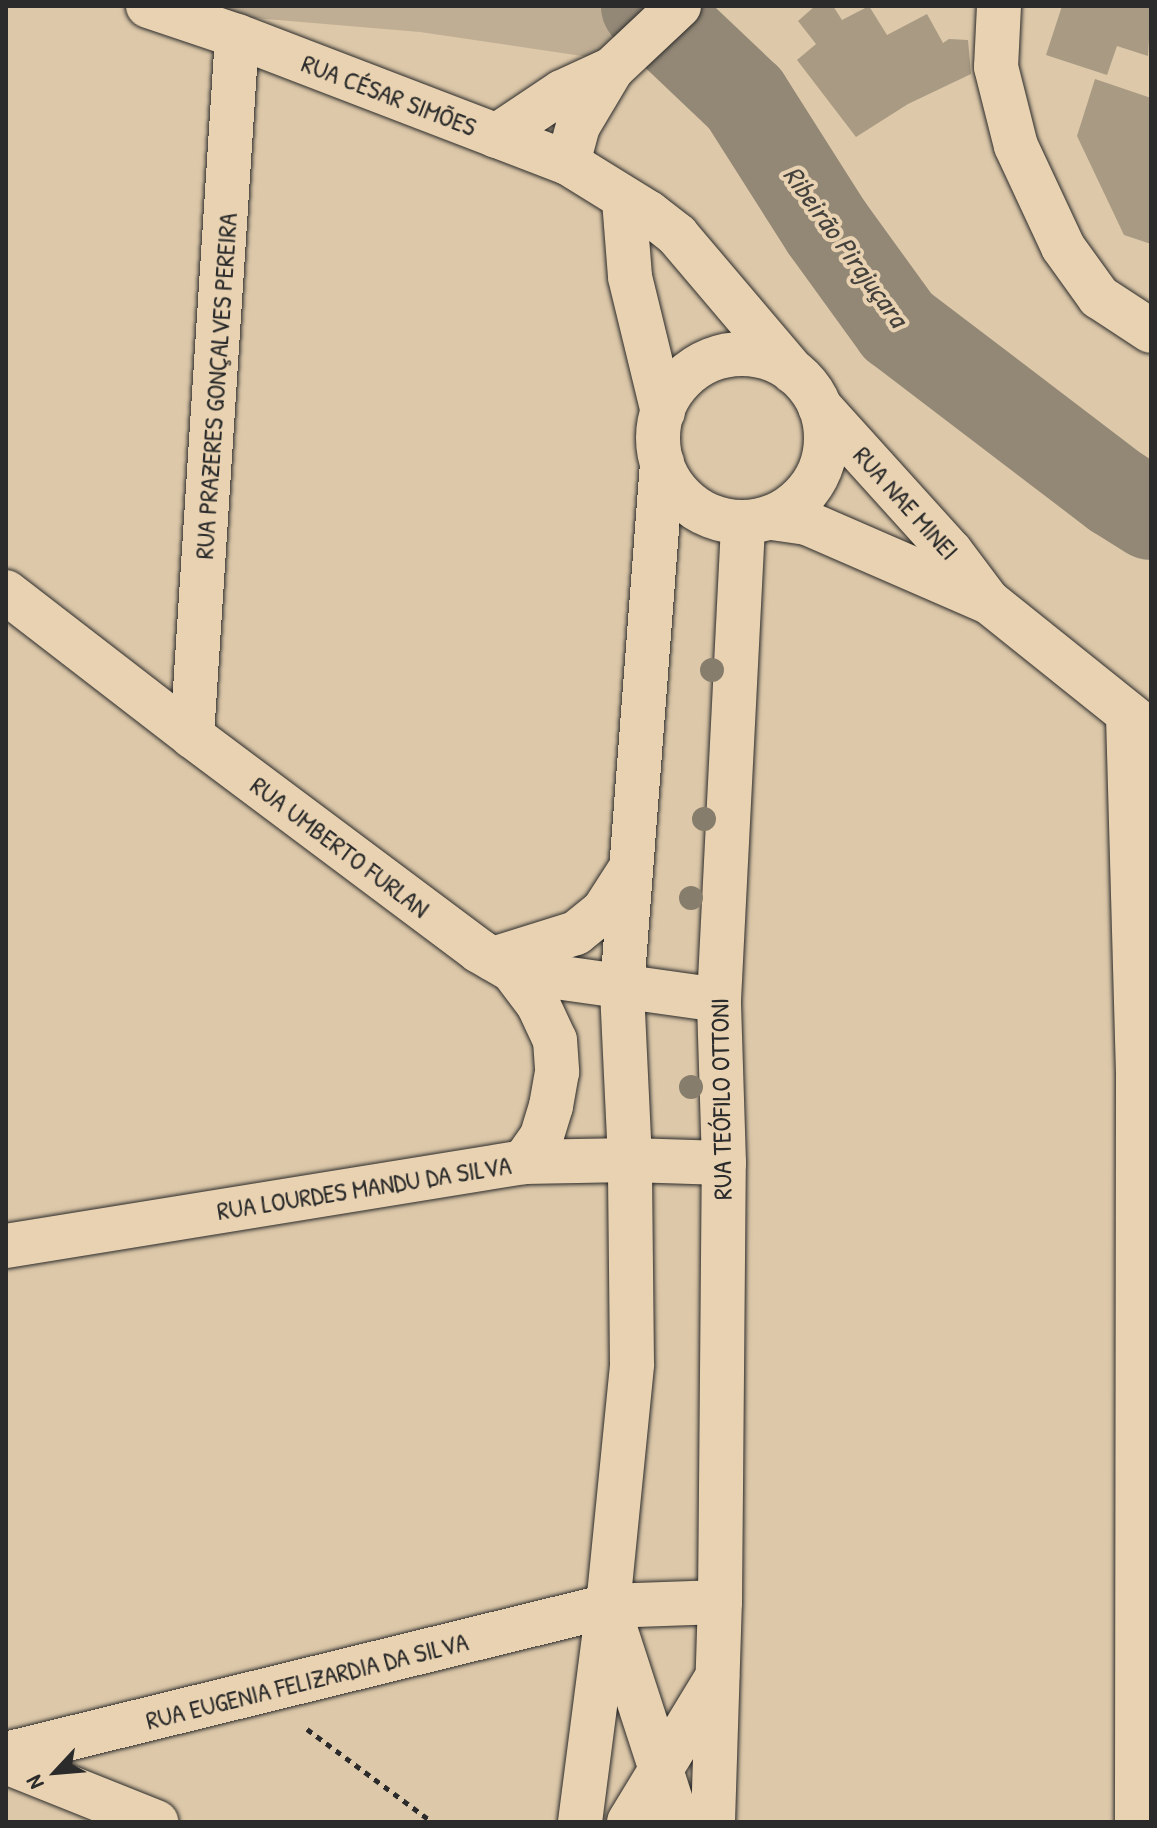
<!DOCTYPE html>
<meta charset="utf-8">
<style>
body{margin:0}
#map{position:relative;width:1157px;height:1828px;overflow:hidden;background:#ddc8a9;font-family:"Patrick Hand",sans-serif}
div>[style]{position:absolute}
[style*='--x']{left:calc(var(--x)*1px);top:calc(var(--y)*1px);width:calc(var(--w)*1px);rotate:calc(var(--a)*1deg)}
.green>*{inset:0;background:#bfae94}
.river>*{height:92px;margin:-46px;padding:0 46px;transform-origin:46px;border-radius:46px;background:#938876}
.building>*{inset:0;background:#a89a83}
.path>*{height:5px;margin-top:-2.5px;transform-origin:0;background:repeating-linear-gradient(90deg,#2b2b2b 0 6px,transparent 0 12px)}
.roads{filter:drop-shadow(0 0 2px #2b2b2b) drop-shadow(0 0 2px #2b2b2b)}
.minor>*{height:44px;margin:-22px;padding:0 22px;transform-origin:22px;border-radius:22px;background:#e8d2b1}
.minor>.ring{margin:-22px;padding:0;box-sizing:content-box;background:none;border:44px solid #e8d2b1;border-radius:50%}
.trees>*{width:24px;height:24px;margin:-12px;border-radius:50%;background:#877d6c}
span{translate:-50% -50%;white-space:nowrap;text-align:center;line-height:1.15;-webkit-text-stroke:8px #e8d2b1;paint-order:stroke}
.street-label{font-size:26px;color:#2b2b2b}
.water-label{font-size:28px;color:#45423e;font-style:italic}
.frame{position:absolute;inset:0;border:8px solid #2b2b2b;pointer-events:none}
.north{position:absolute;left:16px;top:1732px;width:80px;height:80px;-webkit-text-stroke:6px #e8d2b1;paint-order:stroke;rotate:244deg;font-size:22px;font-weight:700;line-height:32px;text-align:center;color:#2b2b2b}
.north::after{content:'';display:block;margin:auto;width:28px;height:36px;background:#2b2b2b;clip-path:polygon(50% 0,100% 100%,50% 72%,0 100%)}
</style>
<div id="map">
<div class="green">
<div style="clip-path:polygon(198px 6px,635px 6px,609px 60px,420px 32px,218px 15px)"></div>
</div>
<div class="river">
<div style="--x:647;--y:6;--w:135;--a:43.5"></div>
<div style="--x:745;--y:99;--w:153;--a:57.6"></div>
<div style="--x:827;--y:228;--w:121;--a:54.1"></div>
<div style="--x:898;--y:326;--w:274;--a:37.3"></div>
<div style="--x:1116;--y:492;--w:41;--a:32.2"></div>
</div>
<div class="building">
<div style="clip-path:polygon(815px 6px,833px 6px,842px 20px,869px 6px,887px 35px,927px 14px,943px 43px,949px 39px,968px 40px,971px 74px,908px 104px,856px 137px,797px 60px,816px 44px,798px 21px)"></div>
<div style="clip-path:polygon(1062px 6px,1151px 6px,1148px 56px,1117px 46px,1107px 75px,1046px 55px)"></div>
<div style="clip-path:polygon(1095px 79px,1151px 98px,1151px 244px,1124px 235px,1077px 136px)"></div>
</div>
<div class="path">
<div style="--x:307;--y:1729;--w:156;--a:36.6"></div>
</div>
<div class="roads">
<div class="minor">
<div style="--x:148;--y:6;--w:94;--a:18.6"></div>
<div style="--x:237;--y:36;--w:355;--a:21"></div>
<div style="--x:568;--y:163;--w:95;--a:31.7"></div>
<div style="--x:649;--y:213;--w:36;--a:38"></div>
<div style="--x:677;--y:235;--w:180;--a:49.7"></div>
<div style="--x:999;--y:6;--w:61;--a:92.8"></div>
<div style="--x:996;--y:67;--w:81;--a:75.8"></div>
<div style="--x:1016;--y:146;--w:111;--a:65"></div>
<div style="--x:1063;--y:247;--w:62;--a:54.2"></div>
<div style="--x:1099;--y:297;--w:62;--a:33.2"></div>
<div style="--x:496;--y:136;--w:79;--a:-33.7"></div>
<div style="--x:562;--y:92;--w:55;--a:-24.7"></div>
<div style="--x:612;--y:69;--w:92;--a:-43.2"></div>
<div style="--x:568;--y:163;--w:38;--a:-75"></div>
<div style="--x:578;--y:126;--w:66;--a:-59.2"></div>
<div style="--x:624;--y:200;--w:77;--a:85.5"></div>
<div style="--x:630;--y:277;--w:139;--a:76.3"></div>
<div class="ring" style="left:658px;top:354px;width:124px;height:124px"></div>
<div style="--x:820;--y:407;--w:195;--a:47.9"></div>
<div style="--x:951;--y:552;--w:60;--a:53.1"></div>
<div style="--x:772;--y:518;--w:35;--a:8"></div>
<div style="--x:807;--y:523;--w:198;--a:23.5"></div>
<div style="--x:989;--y:602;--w:208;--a:38.7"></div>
<div style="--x:6;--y:592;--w:235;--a:37.7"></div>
<div style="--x:192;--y:736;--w:359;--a:36.8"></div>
<div style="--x:479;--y:951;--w:39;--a:30"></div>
<div style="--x:513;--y:971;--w:208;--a:8"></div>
<div style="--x:1128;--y:716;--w:356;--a:88.4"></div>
<div style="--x:1138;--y:1072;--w:750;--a:90.08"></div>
<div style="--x:192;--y:736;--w:701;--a:-86.32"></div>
<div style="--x:493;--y:959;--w:87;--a:-17.4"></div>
<div style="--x:576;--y:933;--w:36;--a:-39"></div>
<div style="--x:604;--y:910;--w:50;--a:-57.3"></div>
<div style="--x:513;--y:971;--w:41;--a:52.9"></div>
<div style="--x:538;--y:1004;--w:40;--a:65"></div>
<div style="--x:555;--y:1040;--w:32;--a:86"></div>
<div style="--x:557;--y:1072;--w:35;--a:100"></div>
<div style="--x:551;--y:1106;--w:31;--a:107"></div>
<div style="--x:542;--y:1136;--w:32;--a:125"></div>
<div style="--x:6;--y:1246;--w:525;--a:-9.21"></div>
<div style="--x:524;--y:1162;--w:106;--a:-1.1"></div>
<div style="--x:630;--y:1160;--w:94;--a:1.8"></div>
<div style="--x:611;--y:1616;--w:217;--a:72"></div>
<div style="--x:6;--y:1754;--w:620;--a:-13.81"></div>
<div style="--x:608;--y:1606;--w:112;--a:-2"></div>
<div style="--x:6;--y:1762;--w:162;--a:21.8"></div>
<div style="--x:580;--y:1822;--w:218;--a:-82.6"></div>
<div style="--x:608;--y:1606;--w:243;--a:-84.3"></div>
<div style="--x:632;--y:1364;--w:204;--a:-90.6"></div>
<div style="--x:630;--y:1160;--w:171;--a:-92.7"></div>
<div style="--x:622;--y:989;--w:528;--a:-85.65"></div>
<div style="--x:629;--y:1822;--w:170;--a:-58.7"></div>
<div style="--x:713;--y:1822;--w:220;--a:-88.2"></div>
<div style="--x:720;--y:1602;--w:439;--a:-89.5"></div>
<div style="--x:724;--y:1163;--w:163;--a:-91.8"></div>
<div style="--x:719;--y:1000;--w:478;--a:-87.1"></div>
</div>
</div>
<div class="trees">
<div style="left:712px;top:670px"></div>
<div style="left:704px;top:819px"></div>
<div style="left:691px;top:898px"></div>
<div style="left:691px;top:1087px"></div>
</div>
<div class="street-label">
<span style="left:389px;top:95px;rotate:21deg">RUA CÉSAR SIMÕES</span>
<span style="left:216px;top:386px;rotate:-86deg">RUA PRAZERES GONÇALVES PEREIRA</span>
<span style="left:906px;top:503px;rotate:48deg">RUA NAE MINEI</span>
<span style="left:340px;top:847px;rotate:37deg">RUA UMBERTO FURLAN</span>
<span style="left:721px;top:1099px;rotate:-91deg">RUA TEÓFILO OTTONI</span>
<span style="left:364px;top:1188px;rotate:-9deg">RUA LOURDES MANDU DA SILVA</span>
<span style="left:307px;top:1681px;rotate:-14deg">RUA EUGENIA FELIZARDIA DA SILVA</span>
</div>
<div class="water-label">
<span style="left:846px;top:246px;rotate:54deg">Ribeirão Pirajuçara</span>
</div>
<div class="frame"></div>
<div class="north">N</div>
</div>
